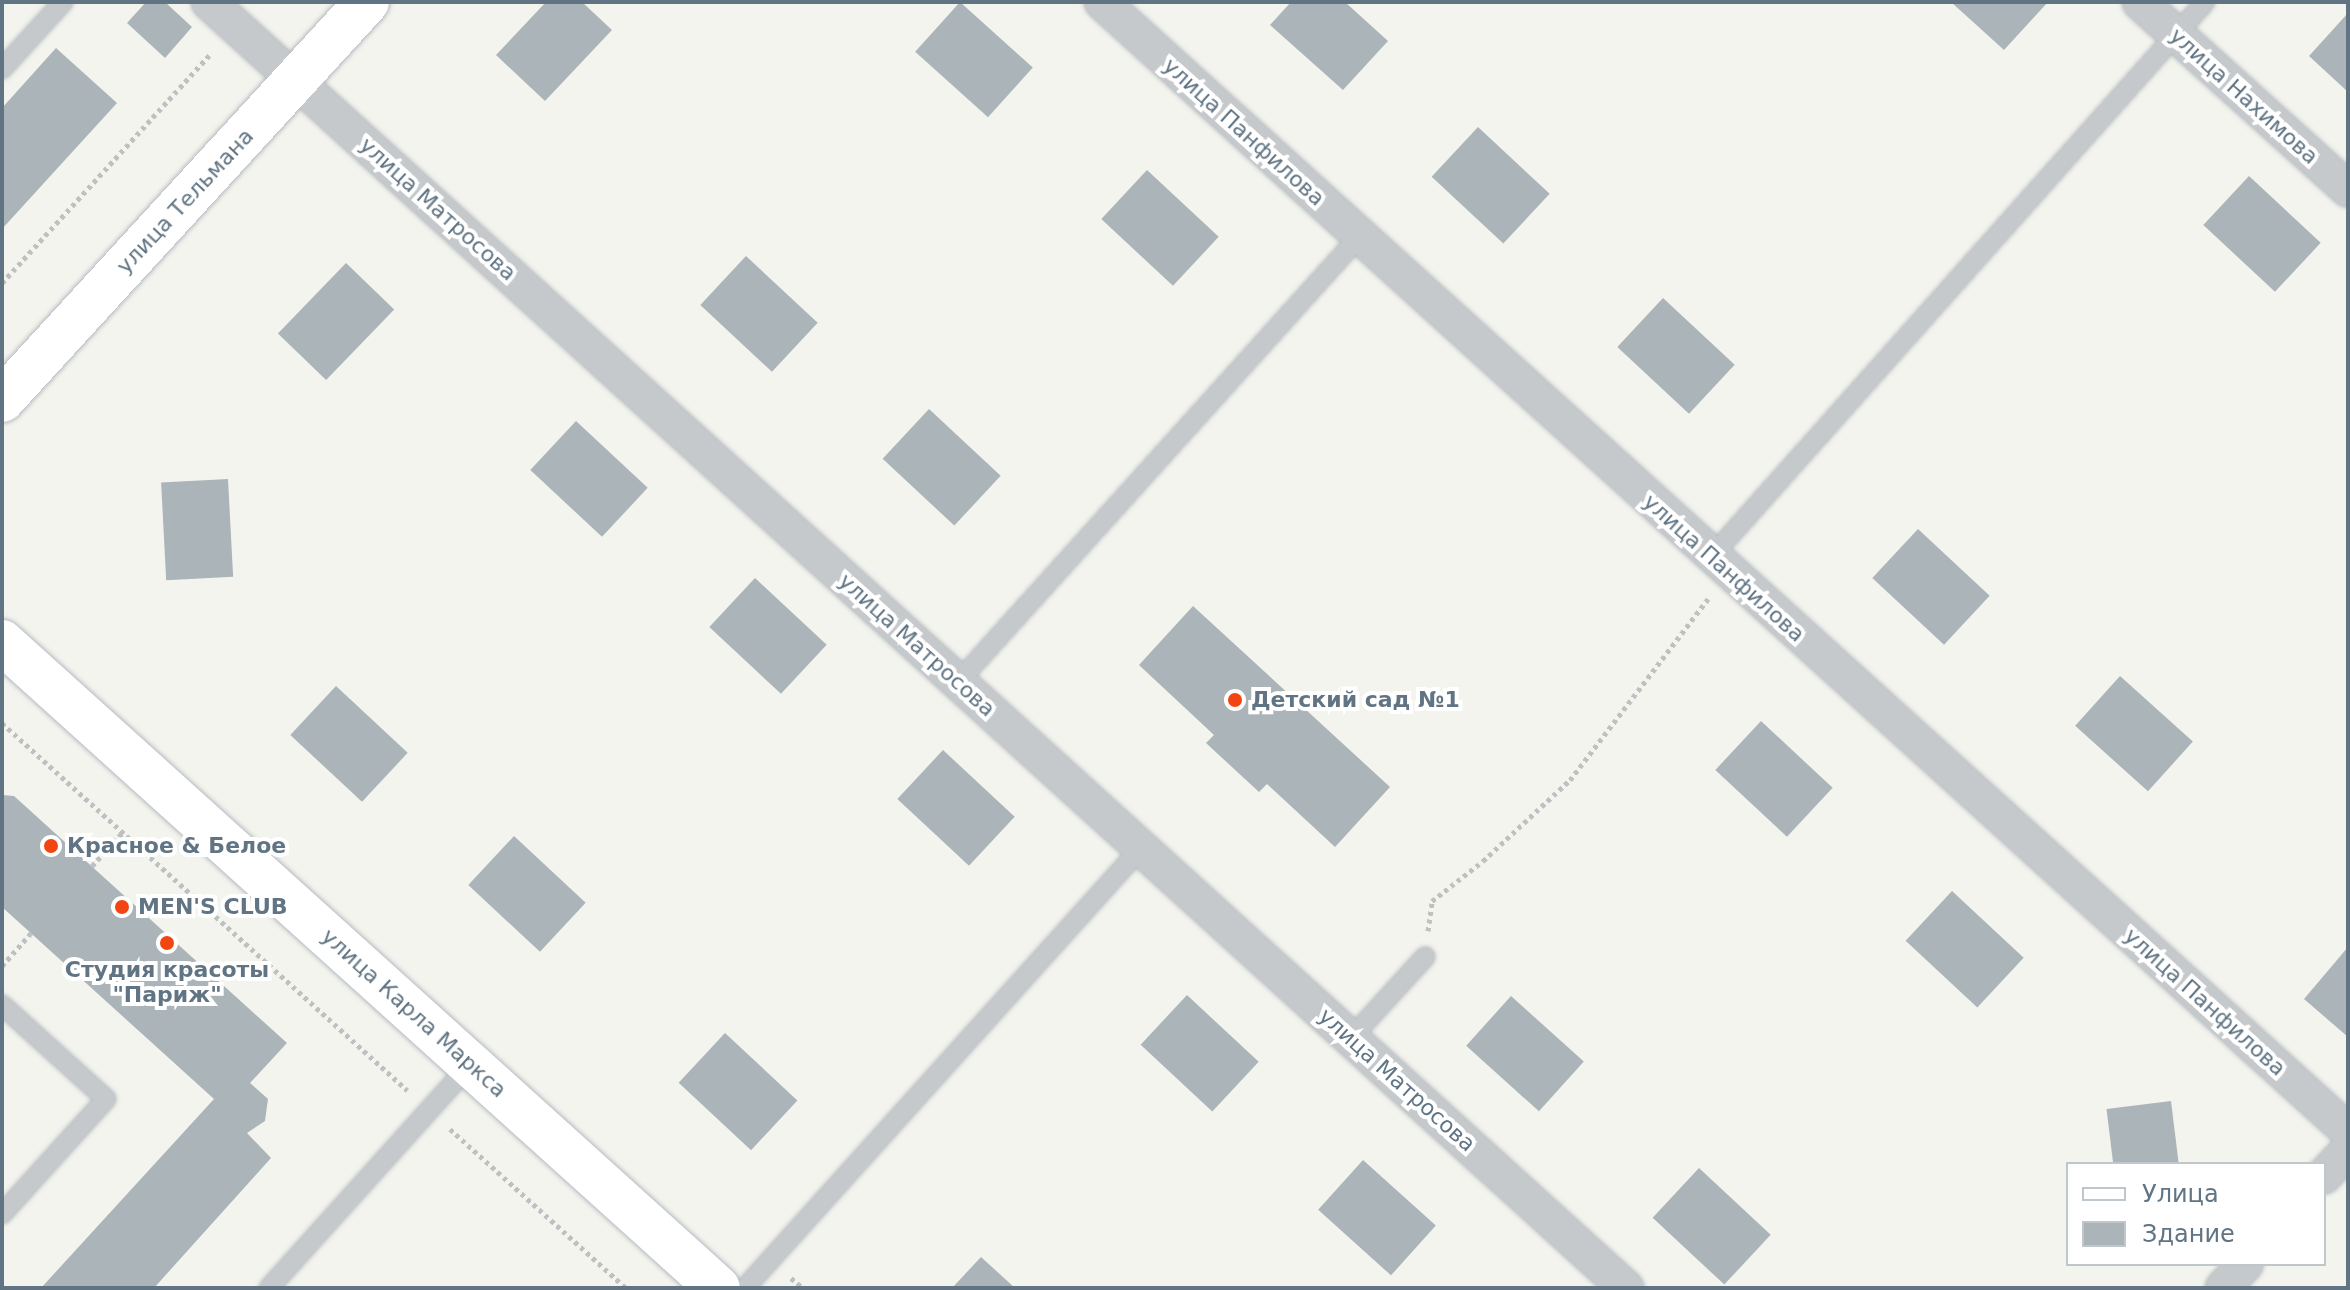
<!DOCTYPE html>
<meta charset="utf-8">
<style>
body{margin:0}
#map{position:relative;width:2350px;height:1290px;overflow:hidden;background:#f4f4ef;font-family:"DejaVu Sans",sans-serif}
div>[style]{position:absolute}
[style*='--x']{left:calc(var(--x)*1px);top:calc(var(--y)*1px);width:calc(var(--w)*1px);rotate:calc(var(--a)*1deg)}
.building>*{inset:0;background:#abb4b8;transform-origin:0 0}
.path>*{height:5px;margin-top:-2.5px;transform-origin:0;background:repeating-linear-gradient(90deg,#bec0c2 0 4px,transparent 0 8px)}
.roads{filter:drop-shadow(0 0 2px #b5bbbf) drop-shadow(0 0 2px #b5bbbf)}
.service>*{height:18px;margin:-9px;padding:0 9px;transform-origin:9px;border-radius:9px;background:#c6c9cc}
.minor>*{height:34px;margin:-17px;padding:0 17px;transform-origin:17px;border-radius:17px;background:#c6c9cc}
.secondary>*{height:44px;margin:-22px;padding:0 22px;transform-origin:22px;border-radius:22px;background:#fff}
.dots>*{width:22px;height:22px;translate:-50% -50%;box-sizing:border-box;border:4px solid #fff;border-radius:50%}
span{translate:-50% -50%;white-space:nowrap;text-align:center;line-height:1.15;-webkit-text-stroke:8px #fff;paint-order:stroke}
.street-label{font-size:22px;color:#607483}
.poi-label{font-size:22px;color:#607483;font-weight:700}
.left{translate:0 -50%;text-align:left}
.frame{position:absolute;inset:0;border:4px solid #607483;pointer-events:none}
.legend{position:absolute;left:2066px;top:1162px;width:260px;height:104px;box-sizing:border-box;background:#fff;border:2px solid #bfc7cd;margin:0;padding:10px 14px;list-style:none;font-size:24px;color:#607483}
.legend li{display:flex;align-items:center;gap:16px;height:40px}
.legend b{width:40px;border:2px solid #bfc7cd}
</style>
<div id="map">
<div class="building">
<div style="clip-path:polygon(146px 2px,165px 2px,192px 27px,165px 58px,127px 23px)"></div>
<div style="clip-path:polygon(546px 2px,582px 2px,612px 30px,545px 101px,496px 55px)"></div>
<div style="left:960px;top:2px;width:98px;height:67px;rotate:42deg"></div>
<div style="clip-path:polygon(1291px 2px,1345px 2px,1388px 41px,1343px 90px,1270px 25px)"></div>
<div style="clip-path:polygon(1951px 2px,2048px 2px,2004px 50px)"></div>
<div style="clip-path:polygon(2348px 13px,2348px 92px,2309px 56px)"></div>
<div style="clip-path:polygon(56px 48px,117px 103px,2px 229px,2px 108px)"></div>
<div style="left:1478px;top:127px;width:98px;height:68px;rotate:43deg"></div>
<div style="left:1147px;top:170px;width:98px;height:67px;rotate:43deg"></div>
<div style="left:2249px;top:176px;width:98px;height:67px;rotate:43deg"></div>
<div style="left:746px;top:256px;width:98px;height:67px;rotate:43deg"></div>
<div style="left:346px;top:263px;width:67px;height:98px;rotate:44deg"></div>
<div style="left:1663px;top:298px;width:98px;height:67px;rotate:43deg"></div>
<div style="left:929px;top:409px;width:98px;height:68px;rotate:43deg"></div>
<div style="left:576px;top:421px;width:98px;height:67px;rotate:43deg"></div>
<div style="left:228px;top:479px;width:98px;height:67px;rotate:87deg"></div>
<div style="left:1918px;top:529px;width:98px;height:67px;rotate:43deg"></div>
<div style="left:755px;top:578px;width:98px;height:67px;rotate:43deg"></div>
<div style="clip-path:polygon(1193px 606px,1390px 787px,1335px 847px,1267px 784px,1259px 792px,1206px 743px,1214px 735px,1139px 665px)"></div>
<div style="left:2120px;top:676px;width:98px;height:67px;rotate:42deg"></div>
<div style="left:336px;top:686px;width:98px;height:67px;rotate:43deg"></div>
<div style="left:1761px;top:721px;width:98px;height:67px;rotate:43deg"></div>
<div style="left:943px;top:750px;width:98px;height:67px;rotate:43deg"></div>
<div style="clip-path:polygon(2px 795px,14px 796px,287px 1043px,250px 1083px,268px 1099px,265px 1121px,247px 1133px,271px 1158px,154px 1288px,41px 1288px,214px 1099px,2px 907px)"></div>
<div style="left:514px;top:836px;width:98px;height:67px;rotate:43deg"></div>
<div style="left:1952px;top:891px;width:98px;height:68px;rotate:43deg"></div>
<div style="clip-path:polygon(2348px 947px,2348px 1037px,2304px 999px)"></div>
<div style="left:1187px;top:995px;width:98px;height:68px;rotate:43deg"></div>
<div style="left:1511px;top:996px;width:98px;height:67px;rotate:42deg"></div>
<div style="left:725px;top:1033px;width:99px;height:68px;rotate:43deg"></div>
<div style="left:2171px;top:1101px;width:64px;height:65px;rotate:83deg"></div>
<div style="left:1363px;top:1160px;width:98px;height:67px;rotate:42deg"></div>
<div style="left:1699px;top:1168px;width:98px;height:68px;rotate:43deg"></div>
<div style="clip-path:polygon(981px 1257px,1015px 1288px,952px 1288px)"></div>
</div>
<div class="path">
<div style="--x:2;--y:283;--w:311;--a:-47.7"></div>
<div style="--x:2;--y:723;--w:547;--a:42.18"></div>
<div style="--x:92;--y:866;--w:46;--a:-47.6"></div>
<div style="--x:1428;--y:931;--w:30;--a:-82"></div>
<div style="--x:1432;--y:901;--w:65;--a:-38.1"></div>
<div style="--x:1483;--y:861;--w:119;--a:-43"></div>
<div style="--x:1570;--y:780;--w:228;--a:-52.7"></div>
<div style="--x:2;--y:966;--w:44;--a:-48.7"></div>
<div style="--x:450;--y:1129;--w:237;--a:42.1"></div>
<div style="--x:791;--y:1278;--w:16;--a:40"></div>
</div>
<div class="roads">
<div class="service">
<div style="--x:2;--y:69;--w:91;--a:-47.7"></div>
<div style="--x:1711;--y:557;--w:743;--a:-48.33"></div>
<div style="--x:958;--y:682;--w:599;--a:-47.98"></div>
<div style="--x:2;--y:1005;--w:140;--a:42.1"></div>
<div style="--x:106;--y:1099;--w:155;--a:132.1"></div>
<div style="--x:1351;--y:1038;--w:110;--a:-47.6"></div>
<div style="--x:269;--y:1288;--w:302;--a:-48"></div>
<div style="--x:745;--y:1288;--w:592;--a:-48.01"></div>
</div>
<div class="minor">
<div style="--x:209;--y:2;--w:1914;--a:42.23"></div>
<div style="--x:1102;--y:2;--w:1681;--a:42.18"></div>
<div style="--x:2140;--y:2;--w:280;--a:42"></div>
<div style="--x:2324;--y:1176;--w:35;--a:-47"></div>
<div style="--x:2223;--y:1288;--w:33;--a:-47"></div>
</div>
<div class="secondary">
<div style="--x:2;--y:400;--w:540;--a:-47.48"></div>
<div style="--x:2;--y:642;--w:964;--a:42.06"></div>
</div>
</div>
<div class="dots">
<div style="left:1235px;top:700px;background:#f14512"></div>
<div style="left:51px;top:846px;background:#f14512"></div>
<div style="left:122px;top:907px;background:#f14512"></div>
<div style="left:167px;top:943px;background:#f14512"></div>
</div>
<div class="street-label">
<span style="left:2244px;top:96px;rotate:42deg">улица Нахимова</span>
<span style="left:1244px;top:132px;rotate:42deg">улица Панфилова</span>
<span style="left:185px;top:201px;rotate:-47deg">улица Тельмана</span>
<span style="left:438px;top:209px;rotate:42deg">улица Матросова</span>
<span style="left:1724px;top:568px;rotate:42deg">улица Панфилова</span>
<span style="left:917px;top:645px;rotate:42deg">улица Матросова</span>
<span style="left:2205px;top:1002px;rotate:42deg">улица Панфилова</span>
<span style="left:414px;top:1013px;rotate:42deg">улица Карла Маркса</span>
<span style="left:1397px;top:1080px;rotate:42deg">улица Матросова</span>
</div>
<div class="poi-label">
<span class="left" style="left:1251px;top:700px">Детский сад №1</span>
<span class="left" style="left:67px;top:846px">Красное &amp; Белое</span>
<span class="left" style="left:138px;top:907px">MEN'S CLUB</span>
<span style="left:167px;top:982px">Студия красоты<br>"Париж"</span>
</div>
<div class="frame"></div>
<ul class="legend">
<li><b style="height:10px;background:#fff"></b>Улица</li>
<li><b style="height:22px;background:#abb4b8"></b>Здание</li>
</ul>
</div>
